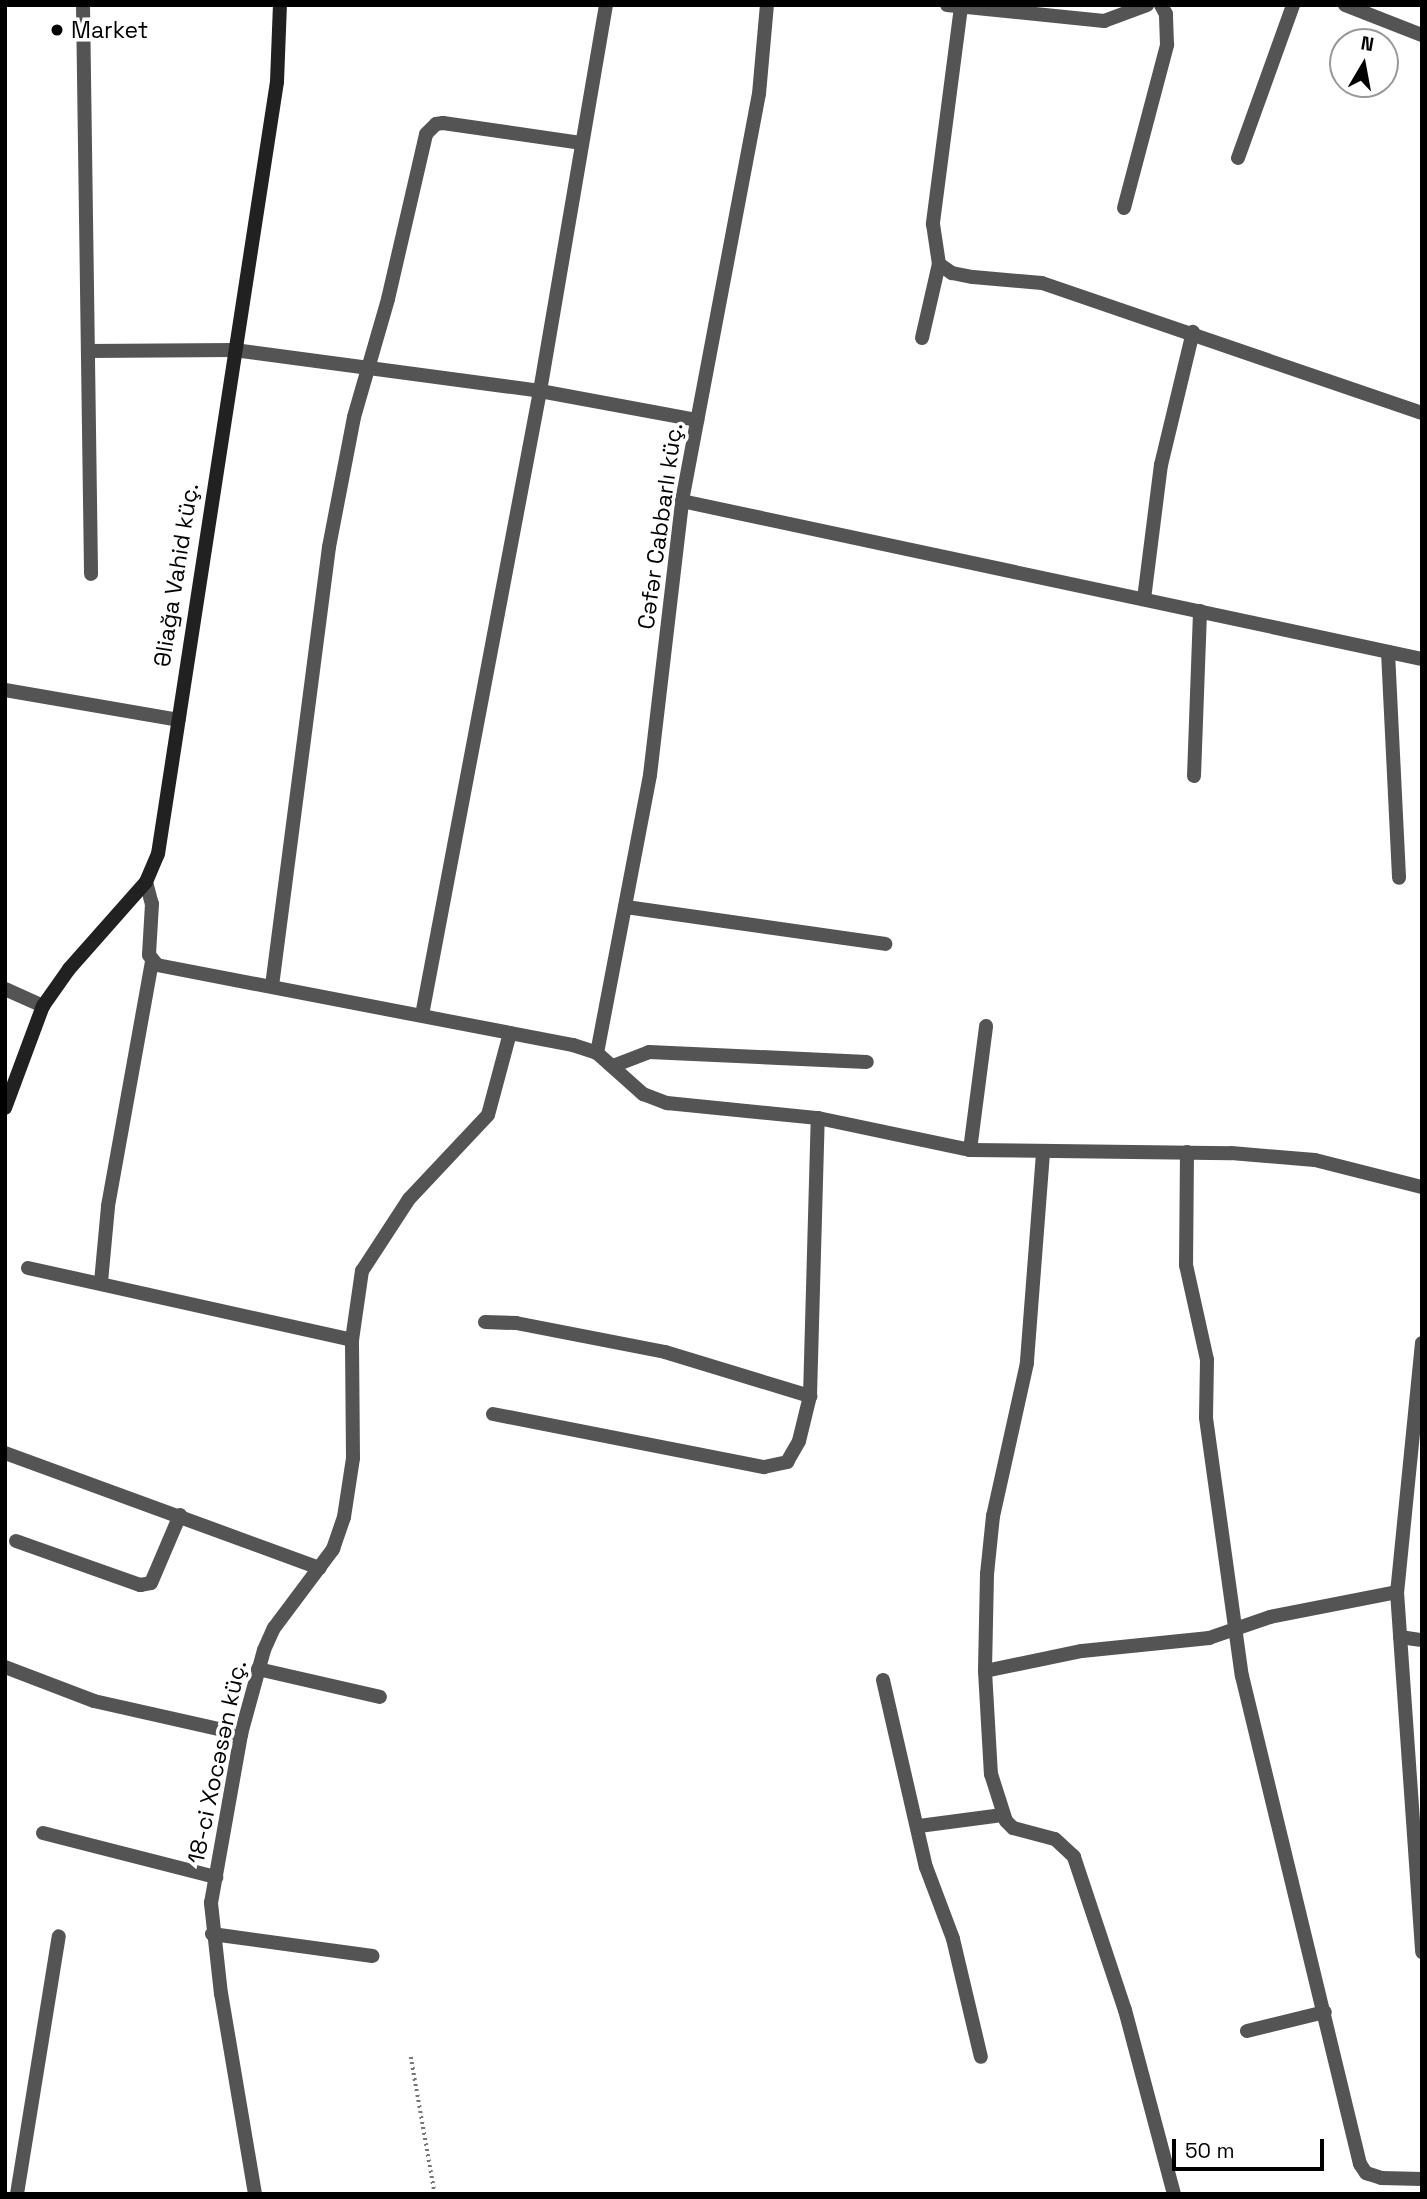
<!DOCTYPE html>
<meta charset="utf-8">
<style>
body{margin:0}
#map{position:relative;width:1427px;height:2199px;overflow:hidden;background:#fff;font-family:"Space Grotesk",sans-serif}
div>[style]{position:absolute}
[style*='--x']{left:calc(var(--x)*1px);top:calc(var(--y)*1px);width:calc(var(--w)*1px);rotate:calc(var(--a)*1deg)}
.path>*{height:3.5px;margin-top:-1.75px;transform-origin:0;background:repeating-linear-gradient(90deg,#767676 0 2px,transparent 0 5.5px)}
.street>*{height:14px;margin:-7px;padding:0 7px;transform-origin:7px;border-radius:7px;background:#545454}
.secondary>*{height:14px;margin:-7px;padding:0 7px;transform-origin:7px;border-radius:7px;background:#212121}
.dots>*{width:19px;height:19px;translate:-50% -50%;box-sizing:border-box;border:4px solid #fff;border-radius:50%}
span{translate:-50% -50%;white-space:nowrap;text-align:center;line-height:1.15;-webkit-text-stroke:7px #fff;paint-order:stroke}
.poi-label{font-size:23px;color:#000}
.left{translate:0 -50%;text-align:left}
.street-label{font-size:23px;color:#000}
.frame{position:absolute;inset:0;border:7px solid #000;pointer-events:none}
.north{position:absolute;left:1329px;top:28px;width:70px;height:70px;box-sizing:border-box;background:#fff;border:2px solid #999;border-radius:50%;rotate:10deg;font-size:19px;font-weight:700;line-height:28px;text-align:center;color:#000}
.north::after{content:'';display:block;margin:auto;width:24px;height:32px;background:#000;clip-path:polygon(50% 0,100% 100%,50% 72%,0 100%)}
.scale{position:absolute;left:1172px;top:2139px;width:152px;height:32px;box-sizing:border-box;border:4px solid #000;border-top:0;padding-left:9px;font-size:21px;line-height:24px;white-space:nowrap;color:#000;-webkit-text-stroke:5px #fff;paint-order:stroke}
</style>
<div id="map">
<div class="path">
<div style="--x:411;--y:2057;--w:139;--a:80.1"></div>
</div>
<div class="street">
<div style="--x:83;--y:5;--w:569;--a:89.19"></div>
<div style="--x:947;--y:5;--w:158;--a:5.8"></div>
<div style="--x:1104;--y:21;--w:46;--a:-20.4"></div>
<div style="--x:1345;--y:5;--w:83;--a:21.3"></div>
<div style="--x:961;--y:7;--w:219;--a:97.4"></div>
<div style="--x:933;--y:224;--w:40;--a:81.5"></div>
<div style="--x:939;--y:264;--w:16;--a:35"></div>
<div style="--x:952;--y:273;--w:21;--a:11"></div>
<div style="--x:973;--y:277;--w:69;--a:5"></div>
<div style="--x:1042;--y:283;--w:402;--a:18.9"></div>
<div style="--x:1238;--y:158;--w:163;--a:-70.2"></div>
<div style="--x:1124;--y:208;--w:169;--a:-75.2"></div>
<div style="--x:1167;--y:45;--w:31;--a:-92"></div>
<div style="--x:1166;--y:14;--w:10;--a:-119"></div>
<div style="--x:922;--y:338;--w:76;--a:-77.1"></div>
<div style="--x:88;--y:351;--w:146;--a:-0.4"></div>
<div style="--x:234;--y:350;--w:309;--a:7.6"></div>
<div style="--x:540;--y:391;--w:160;--a:10.5"></div>
<div style="--x:682;--y:501;--w:757;--a:12.05"></div>
<div style="--x:1144;--y:599;--w:135;--a:-82.8"></div>
<div style="--x:1161;--y:465;--w:137;--a:-76.5"></div>
<div style="--x:1388;--y:652;--w:226;--a:87.2"></div>
<div style="--x:5;--y:690;--w:176;--a:9.8"></div>
<div style="--x:1194;--y:776;--w:165;--a:-87.9"></div>
<div style="--x:146;--y:882;--w:23;--a:75"></div>
<div style="--x:152;--y:904;--w:51;--a:93.4"></div>
<div style="--x:149;--y:955;--w:13;--a:51"></div>
<div style="--x:157;--y:965;--w:424;--a:10.9"></div>
<div style="--x:573;--y:1045;--w:25;--a:18"></div>
<div style="--x:597;--y:1053;--w:62;--a:41.7"></div>
<div style="--x:643;--y:1094;--w:26;--a:21"></div>
<div style="--x:667;--y:1103;--w:152;--a:5.7"></div>
<div style="--x:818;--y:1118;--w:155;--a:11.9"></div>
<div style="--x:970;--y:1150;--w:261;--a:0.7"></div>
<div style="--x:1231;--y:1153;--w:84;--a:4.8"></div>
<div style="--x:1315;--y:1160;--w:110;--a:14.2"></div>
<div style="--x:626;--y:907;--w:262;--a:8.1"></div>
<div style="--x:272;--y:986;--w:443;--a:-82.6"></div>
<div style="--x:329;--y:547;--w:132;--a:-79.1"></div>
<div style="--x:354;--y:417;--w:123;--a:-73.9"></div>
<div style="--x:388;--y:299;--w:169;--a:-77"></div>
<div style="--x:426;--y:134;--w:14;--a:-45"></div>
<div style="--x:436;--y:124;--w:7;--a:-8"></div>
<div style="--x:443;--y:123;--w:139;--a:8.2"></div>
<div style="--x:5;--y:989;--w:42;--a:24.1"></div>
<div style="--x:422;--y:1015;--w:635;--a:-79.29"></div>
<div style="--x:540;--y:391;--w:392;--a:-80.3"></div>
<div style="--x:597;--y:1053;--w:283;--a:-79.2"></div>
<div style="--x:650;--y:775;--w:276;--a:-83.3"></div>
<div style="--x:682;--y:501;--w:414;--a:-79.3"></div>
<div style="--x:759;--y:94;--w:89;--a:-84.9"></div>
<div style="--x:613;--y:1066;--w:39;--a:-21"></div>
<div style="--x:649;--y:1052;--w:218;--a:2.6"></div>
<div style="--x:970;--y:1150;--w:125;--a:-82.6"></div>
<div style="--x:1187;--y:1152;--w:113;--a:90.5"></div>
<div style="--x:1186;--y:1265;--w:97;--a:77.5"></div>
<div style="--x:1207;--y:1360;--w:58;--a:91"></div>
<div style="--x:1206;--y:1418;--w:260;--a:82.1"></div>
<div style="--x:1242;--y:1676;--w:502;--a:76.41"></div>
<div style="--x:1360;--y:2164;--w:11;--a:56"></div>
<div style="--x:1366;--y:2173;--w:16;--a:18"></div>
<div style="--x:1381;--y:2178;--w:41;--a:1.4"></div>
<div style="--x:1043;--y:1153;--w:211;--a:94.4"></div>
<div style="--x:1027;--y:1363;--w:157;--a:102.5"></div>
<div style="--x:993;--y:1516;--w:58;--a:95.9"></div>
<div style="--x:987;--y:1574;--w:97;--a:91.2"></div>
<div style="--x:985;--y:1671;--w:103;--a:86.7"></div>
<div style="--x:991;--y:1774;--w:49;--a:72.3"></div>
<div style="--x:1006;--y:1821;--w:10;--a:45"></div>
<div style="--x:1013;--y:1828;--w:43;--a:14.7"></div>
<div style="--x:1055;--y:1839;--w:26;--a:43"></div>
<div style="--x:1074;--y:1857;--w:161;--a:71.6"></div>
<div style="--x:1125;--y:2010;--w:190;--a:75.1"></div>
<div style="--x:28;--y:1268;--w:332;--a:12.5"></div>
<div style="--x:101;--y:1282;--w:76;--a:-84.7"></div>
<div style="--x:108;--y:1206;--w:249;--a:-79.8"></div>
<div style="--x:485;--y:1322;--w:31;--a:2"></div>
<div style="--x:516;--y:1323;--w:152;--a:11"></div>
<div style="--x:665;--y:1352;--w:152;--a:16.9"></div>
<div style="--x:1422;--y:1343;--w:250;--a:95.7"></div>
<div style="--x:1397;--y:1592;--w:361;--a:86"></div>
<div style="--x:493;--y:1414;--w:276;--a:11.1"></div>
<div style="--x:764;--y:1467;--w:24;--a:-12"></div>
<div style="--x:787;--y:1462;--w:24;--a:-60"></div>
<div style="--x:799;--y:1441;--w:46;--a:-76.3"></div>
<div style="--x:810;--y:1396;--w:278;--a:-88.4"></div>
<div style="--x:5;--y:1453;--w:335;--a:20.1"></div>
<div style="--x:16;--y:1541;--w:132;--a:19.5"></div>
<div style="--x:140;--y:1585;--w:11;--a:-10"></div>
<div style="--x:151;--y:1583;--w:74;--a:-66.9"></div>
<div style="--x:1400;--y:1637;--w:22;--a:8"></div>
<div style="--x:5;--y:1667;--w:95;--a:20.9"></div>
<div style="--x:94;--y:1701;--w:151;--a:12.7"></div>
<div style="--x:258;--y:1669;--w:125;--a:12.9"></div>
<div style="--x:985;--y:1671;--w:99;--a:-11.7"></div>
<div style="--x:1082;--y:1651;--w:128;--a:-5.8"></div>
<div style="--x:1209;--y:1638;--w:65;--a:-19"></div>
<div style="--x:1270;--y:1617;--w:129;--a:-11.1"></div>
<div style="--x:883;--y:1680;--w:192;--a:77.1"></div>
<div style="--x:926;--y:1867;--w:77;--a:69.4"></div>
<div style="--x:953;--y:1939;--w:121;--a:76.7"></div>
<div style="--x:919;--y:1826;--w:84;--a:-7.5"></div>
<div style="--x:43;--y:1833;--w:179;--a:14.3"></div>
<div style="--x:212;--y:1934;--w:162;--a:7.8"></div>
<div style="--x:1247;--y:2031;--w:80;--a:-13.7"></div>
<div style="--x:17;--y:2194;--w:261;--a:-80.8"></div>
<div style="--x:255;--y:2194;--w:203;--a:-99.6"></div>
<div style="--x:221;--y:1994;--w:92;--a:-96.3"></div>
<div style="--x:211;--y:1903;--w:172;--a:-79.9"></div>
<div style="--x:241;--y:1734;--w:87;--a:-74.7"></div>
<div style="--x:264;--y:1650;--w:24;--a:-66"></div>
<div style="--x:274;--y:1628;--w:99;--a:-53.2"></div>
<div style="--x:333;--y:1549;--w:34;--a:-71"></div>
<div style="--x:344;--y:1517;--w:60;--a:-81.3"></div>
<div style="--x:353;--y:1458;--w:118;--a:-90.5"></div>
<div style="--x:352;--y:1340;--w:70;--a:-81.8"></div>
<div style="--x:362;--y:1271;--w:86;--a:-56.9"></div>
<div style="--x:409;--y:1199;--w:115;--a:-46.8"></div>
<div style="--x:488;--y:1115;--w:85;--a:-75"></div>
</div>
<div class="secondary">
<div style="--x:5;--y:1108;--w:109;--a:-69.6"></div>
<div style="--x:43;--y:1006;--w:45;--a:-54.9"></div>
<div style="--x:69;--y:969;--w:116;--a:-48.5"></div>
<div style="--x:146;--y:882;--w:30;--a:-67"></div>
<div style="--x:158;--y:854;--w:781;--a:-81.24"></div>
<div style="--x:277;--y:82;--w:77;--a:-87.8"></div>
</div>
<div class="dots">
<div style="left:57px;top:30px;background:#000"></div>
</div>
<div class="poi-label">
<span class="left" style="left:71px;top:30px">Market</span>
</div>
<div class="street-label">
<span style="left:660px;top:526px;rotate:-82deg">Cəfər Cabbarlı küç.</span>
<span style="left:176px;top:575px;rotate:-81deg">Əliağa Vahid küç.</span>
<span style="left:217px;top:1762px;rotate:-78deg">18-ci Xocəsən küç.</span>
</div>
<div class="frame"></div>
<div class="north">N</div>
<div class="scale">50 m</div>
</div>
